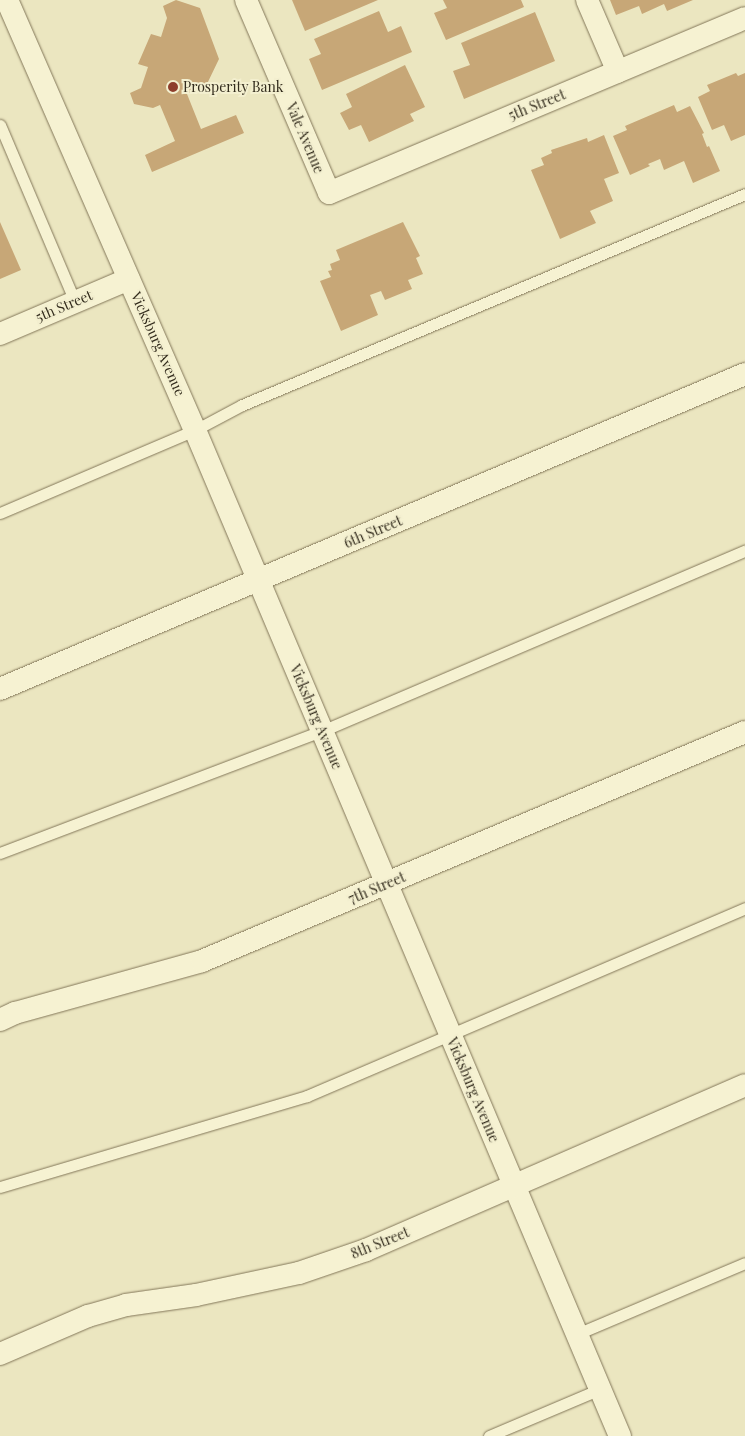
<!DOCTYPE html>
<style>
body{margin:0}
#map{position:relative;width:745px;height:1436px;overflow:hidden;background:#ebe6c0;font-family:"Playfair Display",serif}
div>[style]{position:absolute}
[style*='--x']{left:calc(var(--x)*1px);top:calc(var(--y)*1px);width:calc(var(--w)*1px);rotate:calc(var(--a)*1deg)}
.building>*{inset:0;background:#c7a777}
.roads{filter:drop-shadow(0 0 1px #837759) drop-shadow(0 0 1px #837759)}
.service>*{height:11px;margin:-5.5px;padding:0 5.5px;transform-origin:5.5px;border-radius:5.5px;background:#f6f2d2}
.minor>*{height:22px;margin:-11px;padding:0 11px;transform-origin:11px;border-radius:11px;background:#f6f2d2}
.dots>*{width:14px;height:14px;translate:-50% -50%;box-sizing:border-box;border:2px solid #f3efcf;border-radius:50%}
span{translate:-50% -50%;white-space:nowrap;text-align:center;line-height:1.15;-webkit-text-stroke:4px #f3efcf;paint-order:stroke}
.poi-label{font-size:14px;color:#332c1d}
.left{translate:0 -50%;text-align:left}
.street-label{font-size:14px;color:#332c1d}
</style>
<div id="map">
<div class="building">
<div style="clip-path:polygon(176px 0,200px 8px,219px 59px,206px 86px,187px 94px,201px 129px,236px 115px,244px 133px,152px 172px,145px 155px,175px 141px,160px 105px,153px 108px,134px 104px,130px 93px,141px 88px,148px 67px,138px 64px,151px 34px,161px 37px,167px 18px,163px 6px)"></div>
<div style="clip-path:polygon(292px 0,378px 0,305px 31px)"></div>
<div style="clip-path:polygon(443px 0,521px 0,524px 7px,446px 40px,434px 13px,447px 8px)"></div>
<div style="clip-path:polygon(610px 0,693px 0,667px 11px,664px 4px,642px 14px,639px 6px,616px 15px)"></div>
<div style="clip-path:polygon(379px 11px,388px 32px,401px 26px,412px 52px,322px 90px,309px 59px,321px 54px,314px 39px)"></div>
<div style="clip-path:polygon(535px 12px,555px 61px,464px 99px,453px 71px,470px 65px,461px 43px)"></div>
<div style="clip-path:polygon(405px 65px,425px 107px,410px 114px,414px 121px,369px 142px,361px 125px,349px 130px,340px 113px,352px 107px,346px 94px)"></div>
<div style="clip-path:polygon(736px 73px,738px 76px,745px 73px,745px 135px,731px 141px,724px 125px,712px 130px,698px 97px,710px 91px,707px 85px)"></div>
<div style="clip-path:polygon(674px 105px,677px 112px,690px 106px,704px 133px,702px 134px,707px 147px,709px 146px,720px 171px,693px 183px,684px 161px,664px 170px,660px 159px,648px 164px,650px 166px,630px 175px,613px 136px,627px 130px,625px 126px)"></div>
<div style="clip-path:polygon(604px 135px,619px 173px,604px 179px,613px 201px,590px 211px,596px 223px,560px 239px,531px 170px,544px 165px,541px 158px,552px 153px,551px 150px,587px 138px,588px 142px)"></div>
<div style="clip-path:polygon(0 222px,21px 270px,0 279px)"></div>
<div style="clip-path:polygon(403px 222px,420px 256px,416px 258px,423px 274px,408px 280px,412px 289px,385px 300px,381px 291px,370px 295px,378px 315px,341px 331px,320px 281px,331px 277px,328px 271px,332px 270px,330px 264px,340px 260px,336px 250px)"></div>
</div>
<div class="roads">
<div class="service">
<div style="--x:0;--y:125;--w:192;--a:67"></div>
<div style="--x:0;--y:513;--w:212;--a:-23.1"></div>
<div style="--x:195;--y:430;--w:53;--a:-28"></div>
<div style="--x:242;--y:405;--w:545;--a:-22.76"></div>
<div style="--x:0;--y:853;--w:344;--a:-20.8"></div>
<div style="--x:322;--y:731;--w:460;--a:-23.1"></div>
<div style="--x:0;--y:1187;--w:320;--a:-16.5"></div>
<div style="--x:307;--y:1096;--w:477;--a:-23.2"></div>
<div style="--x:577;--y:1334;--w:182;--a:-22.9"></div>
<div style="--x:489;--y:1436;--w:121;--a:-22.9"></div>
</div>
<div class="minor">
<div style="--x:7;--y:0;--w:469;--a:66.4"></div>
<div style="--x:195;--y:430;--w:1092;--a:67.1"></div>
<div style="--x:246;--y:0;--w:210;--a:66.7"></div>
<div style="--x:329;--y:193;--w:451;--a:-22.8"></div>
<div style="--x:587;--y:0;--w:78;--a:66.7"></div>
<div style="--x:0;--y:334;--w:140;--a:-23.1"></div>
<div style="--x:0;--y:689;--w:809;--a:-22.92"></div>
<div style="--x:0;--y:1020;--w:17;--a:-25"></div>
<div style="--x:15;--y:1013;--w:194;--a:-15.5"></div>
<div style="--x:202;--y:961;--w:589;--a:-22.87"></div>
<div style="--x:0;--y:1354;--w:96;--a:-23.4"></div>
<div style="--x:88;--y:1316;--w:40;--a:-16"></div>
<div style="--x:126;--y:1305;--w:71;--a:-8.1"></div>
<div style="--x:196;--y:1295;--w:105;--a:-12.1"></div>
<div style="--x:299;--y:1273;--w:71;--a:-18.9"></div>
<div style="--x:366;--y:1250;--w:413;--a:-23.5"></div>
</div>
</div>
<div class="dots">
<div style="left:173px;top:87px;background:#8e3e2c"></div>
</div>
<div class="poi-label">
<span class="left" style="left:183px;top:87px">Prosperity Bank</span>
</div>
<div class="street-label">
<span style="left:537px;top:105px;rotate:-22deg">5th Street</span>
<span style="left:305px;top:138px;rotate:67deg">Vale Avenue</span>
<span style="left:64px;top:306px;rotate:-23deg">5th Street</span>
<span style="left:158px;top:344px;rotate:66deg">Vicksburg Avenue</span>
<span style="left:373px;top:532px;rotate:-23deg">6th Street</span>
<span style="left:316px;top:717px;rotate:67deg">Vicksburg Avenue</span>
<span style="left:377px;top:888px;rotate:-23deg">7th Street</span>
<span style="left:473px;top:1090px;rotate:67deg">Vicksburg Avenue</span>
<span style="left:380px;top:1243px;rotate:-22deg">8th Street</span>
</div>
</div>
